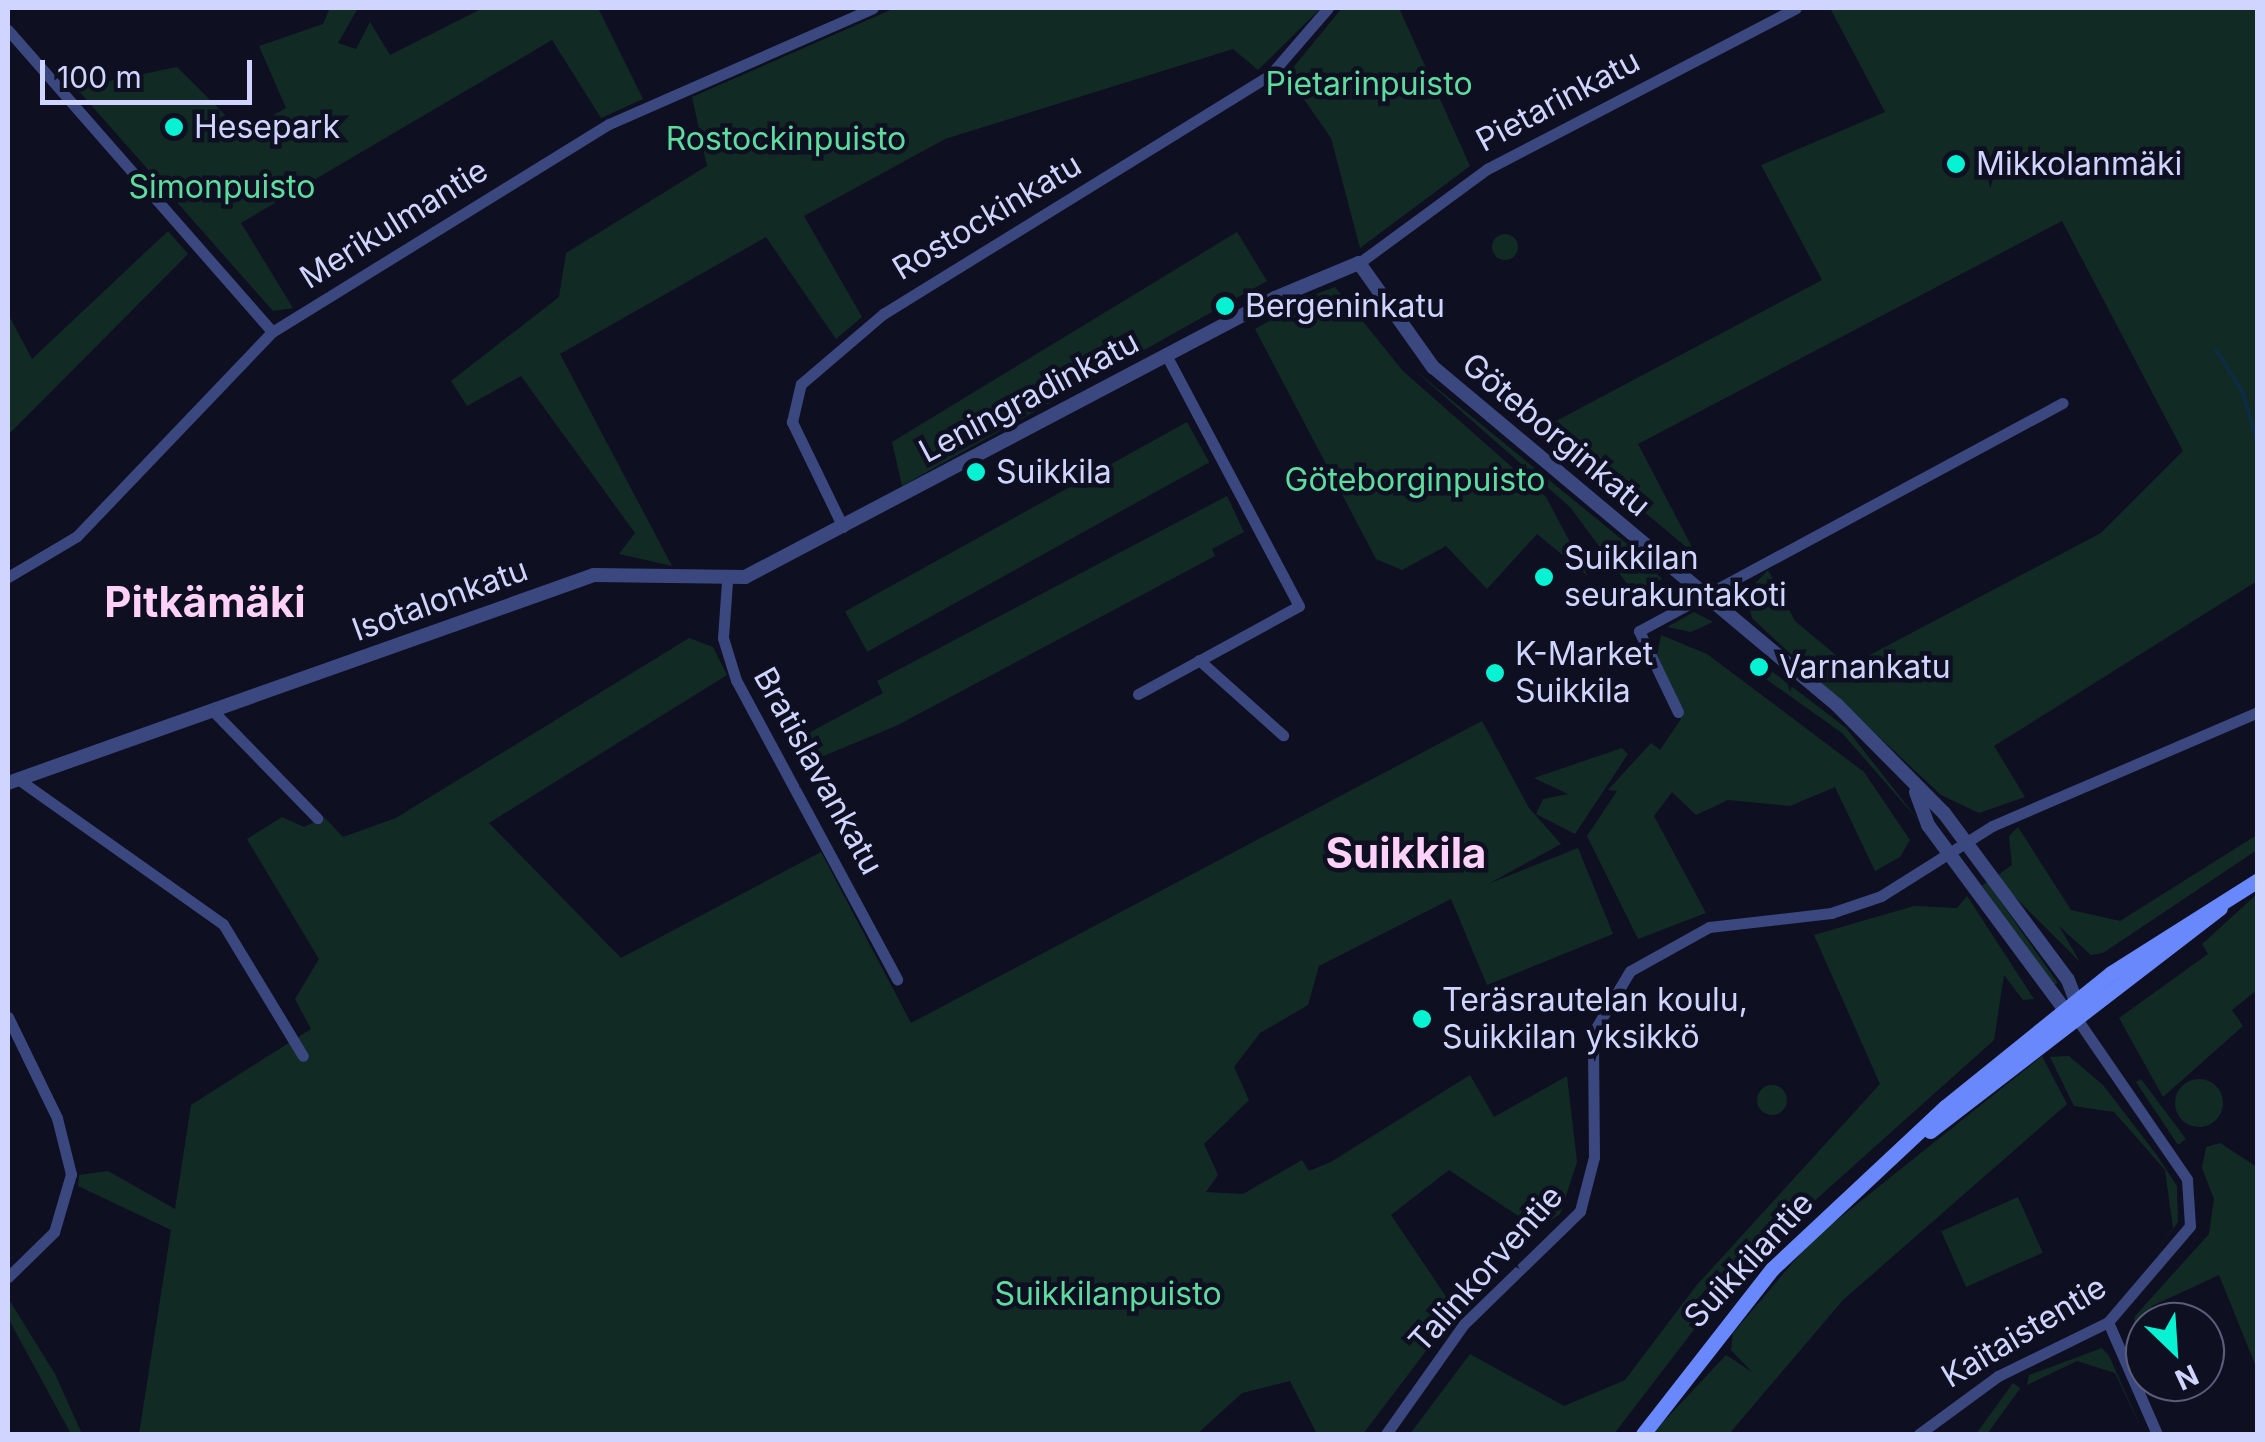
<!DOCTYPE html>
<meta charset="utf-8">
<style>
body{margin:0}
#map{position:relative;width:2265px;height:1442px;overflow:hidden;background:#0e0f21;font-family:Inter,sans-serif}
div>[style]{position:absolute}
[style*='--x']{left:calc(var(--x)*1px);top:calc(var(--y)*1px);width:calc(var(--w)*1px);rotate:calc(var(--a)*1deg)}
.green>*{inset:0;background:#112b24;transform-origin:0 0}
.round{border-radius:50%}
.stream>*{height:4px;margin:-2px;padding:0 2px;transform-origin:2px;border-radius:2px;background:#0d2c41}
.minor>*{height:11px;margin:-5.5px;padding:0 5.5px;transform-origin:5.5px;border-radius:5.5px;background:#3a487f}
.tertiary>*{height:14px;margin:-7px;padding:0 7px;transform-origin:7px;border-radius:7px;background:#3a487f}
.secondary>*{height:15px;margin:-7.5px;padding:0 7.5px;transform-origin:7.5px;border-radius:7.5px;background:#6988fb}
.dots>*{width:28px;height:28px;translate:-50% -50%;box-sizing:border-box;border:5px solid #0e0f21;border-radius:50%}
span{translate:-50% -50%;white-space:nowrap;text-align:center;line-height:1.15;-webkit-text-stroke:9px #0e0f21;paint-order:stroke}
.park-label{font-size:32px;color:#5ddc9e}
.street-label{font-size:32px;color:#cfd5fe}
.poi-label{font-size:32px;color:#cfd5fe}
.left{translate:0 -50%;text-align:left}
.district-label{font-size:42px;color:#fed1f8;font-weight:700}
.frame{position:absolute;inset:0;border:10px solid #cfd5fe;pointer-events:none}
.north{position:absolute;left:2125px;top:1302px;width:100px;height:100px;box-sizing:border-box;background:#0e0f21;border:2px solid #5b5e79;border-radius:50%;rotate:155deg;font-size:28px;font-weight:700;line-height:40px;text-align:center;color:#cfd5fe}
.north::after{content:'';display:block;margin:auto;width:35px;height:45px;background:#06f2d2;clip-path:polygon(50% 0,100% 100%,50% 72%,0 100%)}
.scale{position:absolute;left:40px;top:60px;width:212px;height:45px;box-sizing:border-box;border:5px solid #cfd5fe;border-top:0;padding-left:12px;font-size:30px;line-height:35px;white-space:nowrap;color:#cfd5fe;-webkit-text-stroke:8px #0e0f21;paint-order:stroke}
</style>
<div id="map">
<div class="green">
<div style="clip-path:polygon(330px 8px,358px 8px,338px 43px,356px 49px,370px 22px,390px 55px,483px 8px,598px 8px,643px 99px,601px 118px,552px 40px,241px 223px,293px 308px,273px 311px,76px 88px,177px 67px,242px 132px,286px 108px,259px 46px,323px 24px)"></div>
<div style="clip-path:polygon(895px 8px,1321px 8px,1258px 70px,1233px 49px,945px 139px,804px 216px,862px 317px,836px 339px,766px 237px,560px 354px,672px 566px,619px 554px,635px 533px,521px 376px,467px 406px,451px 381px,559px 297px,566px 253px,707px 166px,692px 97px)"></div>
<div style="clip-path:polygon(1342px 8px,1399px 8px,1470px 166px,1360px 248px,1331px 138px,1287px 75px)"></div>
<div style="clip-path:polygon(1830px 8px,2257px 8px,2257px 581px,1994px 746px,2025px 797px,1979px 813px,1941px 795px,1752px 618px,1745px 594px,1768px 570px,1795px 621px,1849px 666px,2101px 533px,2183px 451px,2062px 221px,1638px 444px,1696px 555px,1543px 428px,1822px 280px,1761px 165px,1885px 112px)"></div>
<div style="clip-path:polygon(168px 231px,188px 254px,8px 435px,8px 314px,32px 359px)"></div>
<div style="clip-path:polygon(1237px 232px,1267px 281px,902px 486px,892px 442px)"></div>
<div class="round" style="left:1492px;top:234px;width:26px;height:26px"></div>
<div style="clip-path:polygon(1335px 287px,1403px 371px,1546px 497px,1588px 576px,1537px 534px,1487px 589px,1446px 546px,1402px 570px,1376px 559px,1255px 329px,1280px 315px,1266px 313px)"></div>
<div style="clip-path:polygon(1411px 367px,1631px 547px,1662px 579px,1634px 593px,1570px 507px)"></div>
<div style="left:1187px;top:422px;width:46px;height:391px;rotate:61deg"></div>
<div style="clip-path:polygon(1227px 496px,1244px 532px,1212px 549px,1215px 556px,896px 726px,804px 764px,794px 741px,883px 693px,877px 681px)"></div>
<div style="clip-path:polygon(1694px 612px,1713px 622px,1691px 632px,1667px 627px)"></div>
<div style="clip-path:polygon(1661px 635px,1707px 654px,1864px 772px,1910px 840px,1900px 857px,1875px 871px,1835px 787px,1790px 806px,1728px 800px,1696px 815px,1672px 792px,1654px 816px,1706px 913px,1638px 939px,1587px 836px,1617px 791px,1608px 790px,1651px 743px,1660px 750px,1681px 719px,1657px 655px)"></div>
<div style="clip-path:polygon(689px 638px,713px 647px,727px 675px,489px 823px,621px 958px,821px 852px,911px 1023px,1482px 721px,1529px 808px,1561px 844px,1488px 884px,1578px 848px,1613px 934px,1487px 985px,1451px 899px,1319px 966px,1308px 1005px,1260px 1033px,1234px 1067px,1249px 1100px,1204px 1144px,1218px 1175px,1206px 1192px,1243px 1194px,1302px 1160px,1309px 1171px,1331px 1162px,1470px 1075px,1494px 1117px,1567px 1076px,1577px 1162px,1560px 1214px,1538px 1229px,1449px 1170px,1391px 1215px,1449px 1301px,1448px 1322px,1363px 1434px,1317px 1434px,1290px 1381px,1242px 1393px,1197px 1434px,139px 1434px,171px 1230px,78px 1186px,79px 1175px,108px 1171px,175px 1209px,191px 1105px,311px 1029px,295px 999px,319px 959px,247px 839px,282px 817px,304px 827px,324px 817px,343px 837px,396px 818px)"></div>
<div style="clip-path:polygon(1765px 666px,1846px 728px,1919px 821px,1842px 733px,1759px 674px)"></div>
<div style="clip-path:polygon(1622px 748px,1628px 754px,1575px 834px,1536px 814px,1543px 799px,1568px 794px,1534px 778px)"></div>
<div style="clip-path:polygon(2018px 827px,2071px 910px,2120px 921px,2257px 835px,2257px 850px,2103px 953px,2091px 955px,2059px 926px,2080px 962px,1995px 877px,2012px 865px,2009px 836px)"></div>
<div style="left:1987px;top:882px;width:123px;height:6px;rotate:55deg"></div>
<div style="clip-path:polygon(2257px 894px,2257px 990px,2232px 1010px,2243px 1026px,2163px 1097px,2119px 1018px,2208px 954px,2202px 944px)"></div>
<div style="clip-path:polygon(1967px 896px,2034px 999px,2023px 1000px,2004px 975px,1994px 1040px,1745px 1263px,1614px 1434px,1410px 1434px,1470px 1354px,1564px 1406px,1625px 1380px,1696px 1286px,1880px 1084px,1814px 935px,1914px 906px,1957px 908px)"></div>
<div style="clip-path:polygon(2042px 1056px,2067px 1104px,1843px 1300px,1729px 1434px,1652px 1434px,1726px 1355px,1752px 1372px,1731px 1350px,1733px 1333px,1812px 1240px)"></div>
<div style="clip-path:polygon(2069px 1056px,2103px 1085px,2156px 1154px,2177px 1186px,2178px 1222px,2152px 1258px,2173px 1228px,2165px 1170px,2114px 1112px,2074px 1106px,2050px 1057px)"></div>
<div class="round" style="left:2175px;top:1079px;width:48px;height:48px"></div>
<div style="clip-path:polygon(2141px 1079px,2186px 1139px,2178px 1145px,2136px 1082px)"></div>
<div class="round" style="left:1757px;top:1085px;width:30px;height:30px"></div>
<div style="clip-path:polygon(2220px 1143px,2257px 1167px,2257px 1369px,2219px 1275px,2152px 1306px,2144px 1339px,2131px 1341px,2135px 1316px,2209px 1234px,2214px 1199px,2202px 1168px,2206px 1147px)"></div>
<div style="left:2018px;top:1197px;width:61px;height:84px;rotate:66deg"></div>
<div style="clip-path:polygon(8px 1298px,55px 1374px,82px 1434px,71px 1434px,8px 1318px)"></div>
<div style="clip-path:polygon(2102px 1348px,2109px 1356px,2144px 1434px,2115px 1373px,2077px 1361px,2027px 1385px,2029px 1375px)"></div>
<div style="left:2013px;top:1383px;width:9px;height:70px;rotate:36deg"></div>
</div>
<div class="stream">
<div style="--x:2216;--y:350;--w:49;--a:57.6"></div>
<div style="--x:2242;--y:391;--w:54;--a:72.9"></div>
</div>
<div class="minor">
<div style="--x:8;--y:30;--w:401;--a:48.8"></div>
<div style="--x:1359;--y:263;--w:159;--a:-36.3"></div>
<div style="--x:1487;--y:169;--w:348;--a:-27.5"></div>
<div style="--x:843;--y:527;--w:117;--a:-115.9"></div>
<div style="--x:792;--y:422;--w:39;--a:-77"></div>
<div style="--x:801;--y:384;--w:108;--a:-40.5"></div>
<div style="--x:883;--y:314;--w:456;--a:-31.7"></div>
<div style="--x:1271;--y:74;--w:87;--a:-49.2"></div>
<div style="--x:8;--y:577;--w:80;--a:-30.7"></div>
<div style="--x:77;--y:536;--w:282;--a:-46.3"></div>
<div style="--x:272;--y:332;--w:396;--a:-31.7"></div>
<div style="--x:609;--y:124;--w:288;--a:-23.7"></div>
<div style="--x:727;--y:582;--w:56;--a:94.1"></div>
<div style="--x:723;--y:638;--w:44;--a:72.8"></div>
<div style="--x:736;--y:680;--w:340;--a:61.7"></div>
<div style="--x:1199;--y:660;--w:113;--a:41.8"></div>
<div style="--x:1138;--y:694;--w:183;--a:-28.7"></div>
<div style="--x:1299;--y:606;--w:284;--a:-117.9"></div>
<div style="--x:212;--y:710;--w:151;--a:45.8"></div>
<div style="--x:1678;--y:712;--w:90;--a:-115.7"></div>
<div style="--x:1639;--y:631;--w:481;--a:-28.3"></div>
<div style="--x:18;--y:779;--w:251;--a:35.3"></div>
<div style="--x:223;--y:924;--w:154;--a:58.8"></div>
<div style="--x:8;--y:1017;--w:112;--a:64.1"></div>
<div style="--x:57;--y:1118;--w:58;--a:76"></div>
<div style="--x:71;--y:1174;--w:60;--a:106.3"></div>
<div style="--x:54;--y:1232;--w:64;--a:135.6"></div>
<div style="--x:2108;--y:1322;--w:122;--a:66.4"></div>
<div style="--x:1386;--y:1434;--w:135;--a:-54.7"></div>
<div style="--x:1464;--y:1324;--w:162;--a:-44.2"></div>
<div style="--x:1580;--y:1211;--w:56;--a:-75.5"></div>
<div style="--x:1594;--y:1157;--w:124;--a:-90.5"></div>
<div style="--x:1593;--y:1033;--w:72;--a:-59.2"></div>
<div style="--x:1630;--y:971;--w:90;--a:-29.1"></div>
<div style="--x:1709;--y:927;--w:123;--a:-6.5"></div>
<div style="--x:1831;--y:913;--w:53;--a:-18.8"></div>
<div style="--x:1881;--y:896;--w:131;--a:-32.2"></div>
<div style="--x:1992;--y:826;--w:289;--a:-23.2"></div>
<div style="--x:1919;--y:1434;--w:98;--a:-36.3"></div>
<div style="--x:1998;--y:1376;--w:123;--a:-26.1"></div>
<div style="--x:2108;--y:1322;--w:126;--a:-49.5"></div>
<div style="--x:2190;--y:1226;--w:47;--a:-93.7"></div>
<div style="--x:2187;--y:1179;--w:191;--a:-124.5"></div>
</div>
<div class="tertiary">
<div style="--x:8;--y:783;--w:622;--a:-19.54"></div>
<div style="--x:594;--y:575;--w:151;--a:0.8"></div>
<div style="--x:745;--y:577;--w:599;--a:-27.76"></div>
<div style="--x:1275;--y:298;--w:91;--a:-22.6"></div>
<div style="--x:1359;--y:263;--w:128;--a:54.6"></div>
<div style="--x:1433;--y:367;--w:527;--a:39.92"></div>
<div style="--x:1837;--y:705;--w:152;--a:45.3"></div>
<div style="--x:1944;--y:813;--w:208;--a:53.4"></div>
<div style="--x:2068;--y:980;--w:31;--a:69"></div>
<div style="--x:1916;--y:792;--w:35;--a:70"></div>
<div style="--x:1928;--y:825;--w:240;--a:53.5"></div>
</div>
<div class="secondary">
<div style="--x:1930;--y:1131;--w:366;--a:-37.6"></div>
<div style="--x:1643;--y:1434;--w:209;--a:-52"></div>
<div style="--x:1772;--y:1269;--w:237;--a:-43.1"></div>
<div style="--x:1945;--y:1107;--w:213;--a:-38.9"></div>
<div style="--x:2111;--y:973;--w:174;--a:-32.3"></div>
</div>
<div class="dots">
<div style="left:174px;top:127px;background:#06f2d2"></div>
<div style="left:1956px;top:164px;background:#06f2d2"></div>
<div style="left:1225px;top:306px;background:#06f2d2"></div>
<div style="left:976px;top:472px;background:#06f2d2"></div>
<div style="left:1544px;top:577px;background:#06f2d2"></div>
<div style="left:1759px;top:667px;background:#06f2d2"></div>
<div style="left:1495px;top:673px;background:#06f2d2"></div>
<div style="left:1422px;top:1019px;background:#06f2d2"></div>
</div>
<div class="park-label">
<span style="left:1369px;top:84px">Pietarinpuisto</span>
<span style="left:786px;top:139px">Rostockinpuisto</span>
<span style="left:222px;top:187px">Simonpuisto</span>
<span style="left:1415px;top:480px">Göteborginpuisto</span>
<span style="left:1108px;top:1294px">Suikkilanpuisto</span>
</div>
<div class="street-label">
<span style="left:1558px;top:101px;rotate:-28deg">Pietarinkatu</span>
<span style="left:987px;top:217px;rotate:-31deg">Rostockinkatu</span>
<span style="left:394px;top:224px;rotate:-32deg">Merikulmantie</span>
<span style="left:1029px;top:397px;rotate:-28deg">Leningradinkatu</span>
<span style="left:1556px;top:435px;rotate:40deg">Göteborginkatu</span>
<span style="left:440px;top:600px;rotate:-20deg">Isotalonkatu</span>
<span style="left:818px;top:771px;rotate:61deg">Bratislavankatu</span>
<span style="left:1749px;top:1260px;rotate:-47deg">Suikkilantie</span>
<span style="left:1486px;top:1269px;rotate:-48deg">Talinkorventie</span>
<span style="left:2024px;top:1332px;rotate:-31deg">Kaitaistentie</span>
</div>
<div class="poi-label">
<span class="left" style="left:194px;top:127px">Hesepark</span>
<span class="left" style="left:1976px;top:164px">Mikkolanmäki</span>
<span class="left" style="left:1245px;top:306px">Bergeninkatu</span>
<span class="left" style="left:996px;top:472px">Suikkila</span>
<span class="left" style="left:1564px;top:577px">Suikkilan<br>seurakuntakoti</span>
<span class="left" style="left:1515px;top:673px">K-Market<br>Suikkila</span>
<span class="left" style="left:1779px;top:667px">Varnankatu</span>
<span class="left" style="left:1442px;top:1019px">Teräsrautelan koulu,<br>Suikkilan yksikkö</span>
</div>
<div class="district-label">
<span style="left:205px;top:602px">Pitkämäki</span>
<span style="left:1406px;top:853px">Suikkila</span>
</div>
<div class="frame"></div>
<div class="north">N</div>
<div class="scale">100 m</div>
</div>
